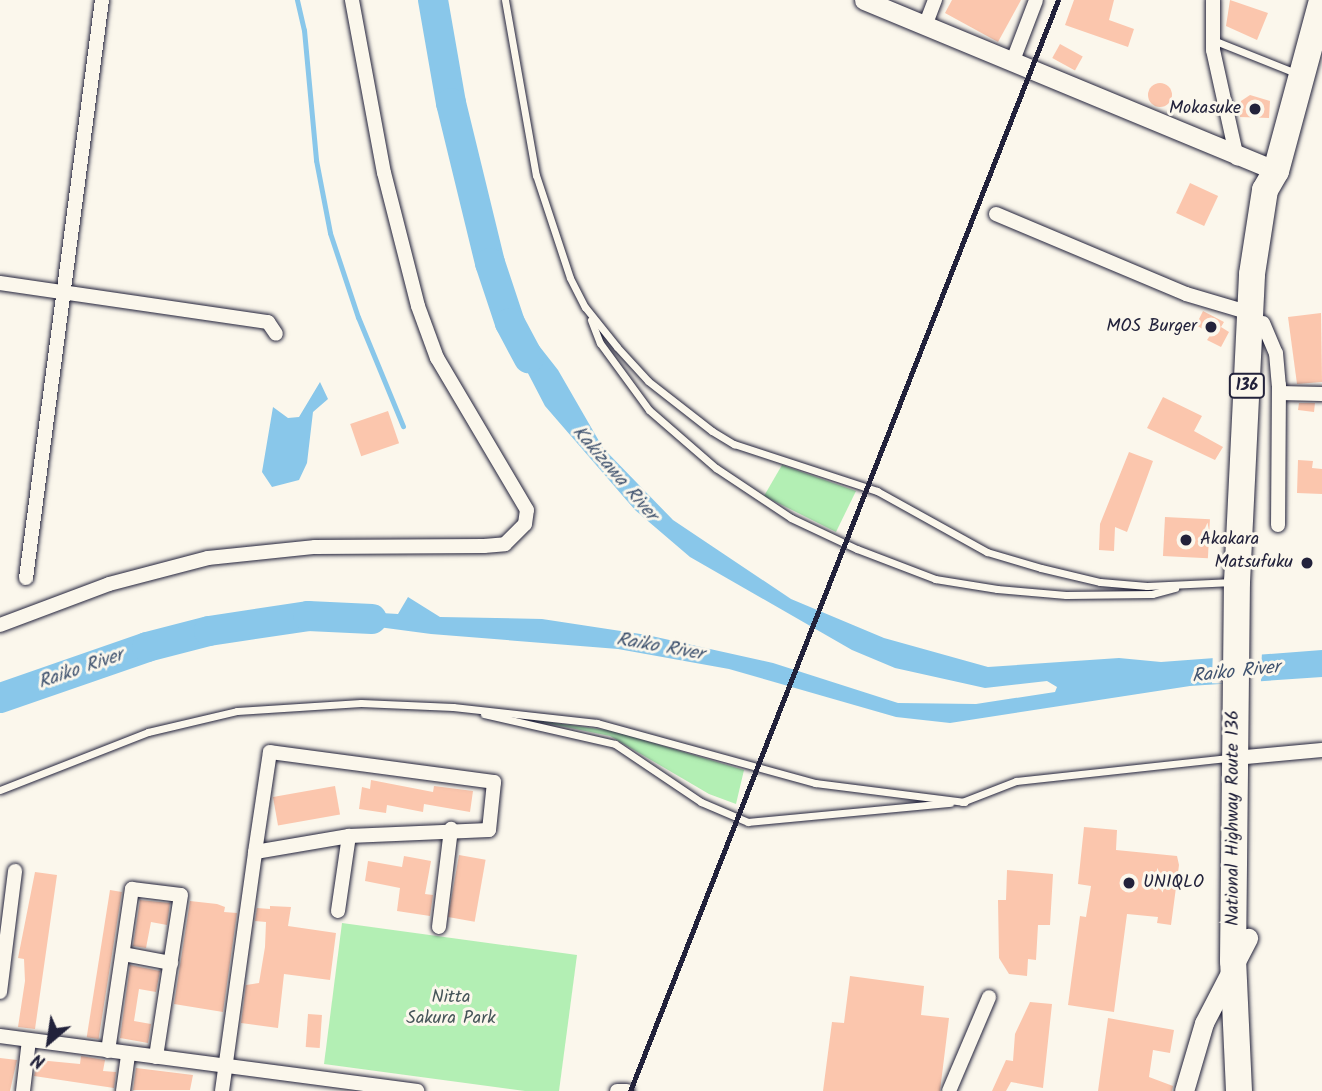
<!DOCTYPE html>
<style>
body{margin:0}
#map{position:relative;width:1322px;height:1091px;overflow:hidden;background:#fbf7ec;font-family:Kalam,sans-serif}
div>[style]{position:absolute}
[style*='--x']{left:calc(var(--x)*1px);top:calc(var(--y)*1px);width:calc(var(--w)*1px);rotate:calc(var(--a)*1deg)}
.green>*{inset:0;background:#b3efb4}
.water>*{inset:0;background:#89c7ea}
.pier>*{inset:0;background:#fbf7ec;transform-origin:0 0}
.stream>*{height:5px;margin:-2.5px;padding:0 2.5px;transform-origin:2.5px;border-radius:2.5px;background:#89c7ea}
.river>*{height:30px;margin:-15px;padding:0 15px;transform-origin:15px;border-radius:15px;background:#89c7ea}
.building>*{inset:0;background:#fbc6ad;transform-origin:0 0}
.round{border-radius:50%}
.roads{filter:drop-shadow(0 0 2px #22223b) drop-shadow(0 0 2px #22223b)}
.lane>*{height:7px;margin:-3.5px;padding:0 3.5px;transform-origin:3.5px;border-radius:3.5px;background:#fbf7ec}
.street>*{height:14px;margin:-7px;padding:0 7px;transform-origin:7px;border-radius:7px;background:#fbf7ec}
.secondary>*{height:19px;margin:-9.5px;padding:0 9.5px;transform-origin:9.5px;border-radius:9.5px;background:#fbf7ec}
.highway>*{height:26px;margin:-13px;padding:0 13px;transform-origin:13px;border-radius:13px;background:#fbf7ec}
.rail>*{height:5px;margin:-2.5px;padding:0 2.5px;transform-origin:2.5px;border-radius:2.5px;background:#22223b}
.dots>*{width:19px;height:19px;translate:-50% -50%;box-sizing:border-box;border:4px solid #fbf7ec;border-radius:50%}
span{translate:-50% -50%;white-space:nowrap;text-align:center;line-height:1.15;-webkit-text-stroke:6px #fbf7ec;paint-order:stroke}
.shield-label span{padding:2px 5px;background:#fbf7ec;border:2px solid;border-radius:5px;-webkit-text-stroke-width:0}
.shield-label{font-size:16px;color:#22223b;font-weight:700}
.poi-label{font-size:18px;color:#22223b}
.right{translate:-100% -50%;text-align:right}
.left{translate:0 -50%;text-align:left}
.street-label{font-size:18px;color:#22223b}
.park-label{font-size:18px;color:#465559}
.water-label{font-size:19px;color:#415470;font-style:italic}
.north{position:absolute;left:14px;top:1007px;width:70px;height:70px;-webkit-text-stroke:5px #fbf7ec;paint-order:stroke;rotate:209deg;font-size:19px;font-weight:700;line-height:28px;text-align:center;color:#22223b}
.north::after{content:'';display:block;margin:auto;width:24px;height:32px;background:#22223b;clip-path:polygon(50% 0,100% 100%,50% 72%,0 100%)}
</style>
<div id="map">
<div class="green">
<div style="clip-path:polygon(782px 465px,856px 491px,836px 532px,764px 496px)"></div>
<div style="clip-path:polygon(526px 719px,613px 731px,744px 770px,736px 804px,709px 794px,610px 736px)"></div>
<div style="clip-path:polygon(342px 923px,577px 955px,559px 1091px,525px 1091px,324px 1064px)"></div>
</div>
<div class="water">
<div style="clip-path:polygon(518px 319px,558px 370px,603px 448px,673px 520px,791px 599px,884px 638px,988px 667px,1119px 658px,1161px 662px,1322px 650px,1322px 677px,1190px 686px,950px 723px,896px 717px,729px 669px,618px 649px,431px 634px,333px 621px,331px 610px,398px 614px,408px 597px,440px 617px,542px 619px,647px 635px,773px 663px,898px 703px,976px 704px,1055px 692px,1057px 687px,1047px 681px,985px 688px,895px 668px,852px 650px,690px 557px,635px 510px,545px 406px,503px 325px)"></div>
<div style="clip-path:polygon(320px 382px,328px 399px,313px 412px,307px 463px,299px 480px,272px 487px,262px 472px,273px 407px,288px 418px,299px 417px)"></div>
</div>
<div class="pier">
<div style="left:1262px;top:650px;width:35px;height:49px;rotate:92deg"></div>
</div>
<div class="stream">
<div style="--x:297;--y:0;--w:31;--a:77"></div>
<div style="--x:304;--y:30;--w:131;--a:84.7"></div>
<div style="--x:316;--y:160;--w:74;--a:79.1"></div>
<div style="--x:330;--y:233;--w:89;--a:71.6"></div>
<div style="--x:358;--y:317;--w:118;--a:67.6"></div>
</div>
<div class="river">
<div style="--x:433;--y:0;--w:105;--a:80.1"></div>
<div style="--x:451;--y:103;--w:165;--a:76.3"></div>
<div style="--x:490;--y:263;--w:63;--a:71.6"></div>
<div style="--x:510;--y:323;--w:40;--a:62"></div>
<div style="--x:0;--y:698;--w:156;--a:-19.1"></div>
<div style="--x:147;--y:647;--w:64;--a:-14.5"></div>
<div style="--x:209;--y:631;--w:100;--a:-8.6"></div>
<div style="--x:308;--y:616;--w:64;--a:2.7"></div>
</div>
<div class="building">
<div style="clip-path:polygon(952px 0,1021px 0,998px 42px,945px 13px)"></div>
<div style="clip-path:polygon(1074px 0,1114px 0,1109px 20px,1134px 29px,1128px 47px,1065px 25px)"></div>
<div style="clip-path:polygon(1230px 0,1268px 13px,1257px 40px,1226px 26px)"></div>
<div style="left:1060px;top:44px;width:26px;height:16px;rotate:29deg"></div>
<div class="round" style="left:1148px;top:83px;width:24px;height:24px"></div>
<div style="clip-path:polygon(1250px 95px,1270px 101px,1269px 118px,1240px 117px,1241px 101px)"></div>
<div style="left:1190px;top:183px;width:31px;height:33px;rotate:25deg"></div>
<div style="clip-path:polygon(1203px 311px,1224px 322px,1221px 327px,1229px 332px,1221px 347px,1207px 340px,1211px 334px,1196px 325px)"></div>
<div style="clip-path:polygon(1321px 313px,1322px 382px,1297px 384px,1288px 317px)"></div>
<div style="clip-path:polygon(1163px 397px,1202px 416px,1194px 431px,1223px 447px,1215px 460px,1147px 428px)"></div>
<div style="clip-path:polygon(1299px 403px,1315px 403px,1314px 412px,1298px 410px)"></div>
<div style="left:388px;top:411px;width:34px;height:40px;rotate:71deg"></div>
<div style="clip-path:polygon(1129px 452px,1153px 461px,1127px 532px,1115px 527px,1114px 551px,1099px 550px,1100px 524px)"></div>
<div style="clip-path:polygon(1298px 460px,1313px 461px,1312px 468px,1322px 469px,1322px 494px,1297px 493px)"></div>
<div style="left:1165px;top:517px;width:45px;height:39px;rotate:3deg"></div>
<div style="clip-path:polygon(371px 780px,433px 792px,434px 786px,473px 791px,470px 812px,424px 804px,423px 812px,387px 805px,386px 813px,359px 809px,362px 787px,370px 789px)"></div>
<div style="left:335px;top:786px;width:29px;height:63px;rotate:80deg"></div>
<div style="clip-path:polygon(1084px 827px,1117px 830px,1116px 850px,1177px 856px,1179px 865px,1171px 925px,1157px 923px,1158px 917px,1127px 914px,1114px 1012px,1068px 1005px,1080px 916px,1086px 917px,1091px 886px,1078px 884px)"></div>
<div style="left:459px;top:855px;width:27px;height:63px;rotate:10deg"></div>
<div style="clip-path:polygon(404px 856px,431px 861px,425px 894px,433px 895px,430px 916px,397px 911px,400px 888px,365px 881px,368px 861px,402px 867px)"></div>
<div style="clip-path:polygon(1007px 870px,1053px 874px,1050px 925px,1038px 925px,1036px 960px,1028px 959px,1027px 976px,1009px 974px,999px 958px,998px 900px,1006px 900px)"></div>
<div style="clip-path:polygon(35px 872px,57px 875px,35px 1029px,18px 1027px,25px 981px,24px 959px,18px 958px)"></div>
<div style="left:110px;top:890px;width:12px;height:149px;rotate:9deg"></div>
<div style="clip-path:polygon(140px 900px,170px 903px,167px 925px,151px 922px,146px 948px,133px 946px)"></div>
<div style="clip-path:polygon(190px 901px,217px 904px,225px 907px,224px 912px,237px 913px,223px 1012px,174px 1004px)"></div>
<div style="clip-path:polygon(270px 906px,291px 907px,288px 926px,336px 933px,330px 980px,284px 974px,278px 1028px,241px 1023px,246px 985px,259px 983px,265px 947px,266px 922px,255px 921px,257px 908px,270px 909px)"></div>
<div style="clip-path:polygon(130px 965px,160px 971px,156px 992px,139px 989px,134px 1021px,151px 1024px,148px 1043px,120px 1038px)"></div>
<div style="clip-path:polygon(850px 976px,924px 986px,921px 1015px,949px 1018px,940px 1091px,823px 1091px,832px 1022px,844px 1023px)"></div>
<div style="clip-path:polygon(1030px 1002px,1052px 1004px,1043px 1088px,1011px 1082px,1006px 1091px,992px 1091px,1006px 1060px,1013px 1061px,1015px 1034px)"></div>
<div style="left:308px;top:1014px;width:14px;height:33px;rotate:4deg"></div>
<div style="clip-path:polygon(1108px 1018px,1174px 1030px,1170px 1053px,1153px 1050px,1149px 1077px,1173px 1086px,1172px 1091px,1098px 1091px)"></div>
<div style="clip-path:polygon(81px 1056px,105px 1060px,103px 1071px,116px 1072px,114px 1088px,34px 1076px,38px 1060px,80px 1064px)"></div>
<div style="clip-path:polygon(0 1058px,17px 1060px,10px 1091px,0 1091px)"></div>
<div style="clip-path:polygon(136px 1068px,193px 1075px,190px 1090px,133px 1090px)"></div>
</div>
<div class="roads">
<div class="lane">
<div style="--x:505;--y:0;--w:178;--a:80"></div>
<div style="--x:536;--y:175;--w:108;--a:71.7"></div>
<div style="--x:570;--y:278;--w:33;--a:63"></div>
<div style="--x:585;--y:307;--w:51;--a:51.3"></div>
<div style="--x:617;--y:347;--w:46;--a:47.6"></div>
<div style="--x:648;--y:381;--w:81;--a:38"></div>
<div style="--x:712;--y:431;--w:26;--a:31"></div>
<div style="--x:734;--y:444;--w:151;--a:18.2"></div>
<div style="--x:877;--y:491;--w:126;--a:29"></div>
<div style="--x:987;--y:552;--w:56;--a:16.5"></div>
<div style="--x:1041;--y:568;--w:61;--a:13.3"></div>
<div style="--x:1100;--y:582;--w:47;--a:4.9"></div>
<div style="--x:1147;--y:586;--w:86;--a:-2.7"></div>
<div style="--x:1213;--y:40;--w:89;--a:21.7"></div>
<div style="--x:591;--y:320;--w:25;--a:69"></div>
<div style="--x:600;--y:343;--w:83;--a:53.8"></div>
<div style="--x:649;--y:410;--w:89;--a:40.9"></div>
<div style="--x:716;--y:468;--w:90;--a:33.7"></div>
<div style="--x:791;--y:518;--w:73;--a:25.2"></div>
<div style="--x:857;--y:549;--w:84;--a:21"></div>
<div style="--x:935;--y:579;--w:63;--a:9.2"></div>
<div style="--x:997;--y:589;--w:69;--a:5"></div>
<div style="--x:1066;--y:595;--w:86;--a:-0.7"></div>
<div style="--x:1152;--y:594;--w:24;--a:-15"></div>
<div style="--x:484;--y:714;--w:134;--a:12.9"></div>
<div style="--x:615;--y:744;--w:104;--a:34"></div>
<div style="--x:701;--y:802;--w:51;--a:23.1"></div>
<div style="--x:748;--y:822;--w:203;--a:-5.4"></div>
<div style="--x:0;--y:790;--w:159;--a:-21.4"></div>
<div style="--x:148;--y:732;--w:91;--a:-13.3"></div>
<div style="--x:237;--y:711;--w:124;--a:-3.7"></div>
<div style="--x:361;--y:703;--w:92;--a:2.5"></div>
<div style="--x:453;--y:707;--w:145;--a:6.3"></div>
<div style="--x:597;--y:723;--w:226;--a:15.4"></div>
<div style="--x:815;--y:783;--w:151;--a:7.2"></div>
<div style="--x:962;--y:802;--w:58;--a:-21.3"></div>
<div style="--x:1016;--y:781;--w:214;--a:-6.2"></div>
</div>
<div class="street">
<div style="--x:1213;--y:0;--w:50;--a:90"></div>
<div style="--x:1213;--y:50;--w:111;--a:77.5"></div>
<div style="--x:925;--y:26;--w:28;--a:-69"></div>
<div style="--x:1012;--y:63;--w:67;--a:-69.1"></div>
<div style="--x:996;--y:214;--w:206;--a:22.8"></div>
<div style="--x:1186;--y:294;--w:67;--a:16.5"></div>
<div style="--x:0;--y:283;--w:271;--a:8.3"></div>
<div style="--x:268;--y:322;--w:14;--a:56"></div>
<div style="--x:1263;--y:323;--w:33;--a:67"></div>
<div style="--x:1276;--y:353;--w:32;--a:85"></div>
<div style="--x:1279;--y:385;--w:140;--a:90.4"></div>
<div style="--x:1279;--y:393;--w:43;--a:1.3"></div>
<div style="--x:26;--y:578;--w:583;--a:-82.51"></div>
<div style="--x:0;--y:625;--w:116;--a:-20.6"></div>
<div style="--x:109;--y:584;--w:102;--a:-14.7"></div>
<div style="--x:208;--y:558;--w:108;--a:-5.9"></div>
<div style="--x:315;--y:547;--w:169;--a:-0.3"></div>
<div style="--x:484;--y:546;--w:21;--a:-5"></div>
<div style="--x:505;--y:544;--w:28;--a:-45"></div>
<div style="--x:525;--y:524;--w:14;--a:-82"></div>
<div style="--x:527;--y:510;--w:177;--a:-120.6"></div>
<div style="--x:437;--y:358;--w:55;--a:-110.1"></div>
<div style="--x:418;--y:306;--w:137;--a:-104.3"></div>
<div style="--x:384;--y:173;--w:176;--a:-100.5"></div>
<div style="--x:1235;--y:758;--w:87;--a:-5.3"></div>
<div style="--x:338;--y:911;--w:76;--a:-81.7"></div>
<div style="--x:439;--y:927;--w:99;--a:-83"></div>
<div style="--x:123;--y:954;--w:49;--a:10.6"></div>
<div style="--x:0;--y:992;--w:122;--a:-82.9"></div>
<div style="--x:0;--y:1036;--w:421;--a:7.5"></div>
<div style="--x:108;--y:1051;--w:164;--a:-81.6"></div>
<div style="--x:132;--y:889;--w:49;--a:7"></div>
<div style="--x:181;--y:895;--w:164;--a:98.8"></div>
<div style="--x:23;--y:1091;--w:51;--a:-83.3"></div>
<div style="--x:123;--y:1091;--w:37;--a:-82"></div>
<div style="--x:222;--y:1091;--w:241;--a:-82.1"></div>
<div style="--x:255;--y:852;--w:101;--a:-81.5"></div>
<div style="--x:270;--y:752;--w:226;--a:7.6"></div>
<div style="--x:494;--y:782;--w:48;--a:95.9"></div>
<div style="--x:489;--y:830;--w:140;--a:177.5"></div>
<div style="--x:349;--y:836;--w:95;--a:170.3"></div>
<div style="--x:617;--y:1091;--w:10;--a:0"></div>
<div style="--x:949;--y:1091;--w:102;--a:-66.9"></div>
</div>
<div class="secondary">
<div style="--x:864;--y:0;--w:446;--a:22.5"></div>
<div style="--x:1184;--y:1091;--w:71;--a:-73.6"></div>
<div style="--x:1204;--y:1023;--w:96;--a:-62.6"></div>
</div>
<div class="highway">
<div style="--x:1239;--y:1091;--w:130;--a:-92.6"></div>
<div style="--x:1233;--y:961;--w:379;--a:-89.4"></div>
<div style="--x:1237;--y:582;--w:308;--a:-87.2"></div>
<div style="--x:1252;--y:274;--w:85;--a:-81.2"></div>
<div style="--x:1265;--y:190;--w:22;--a:-60"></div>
<div style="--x:1276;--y:171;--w:177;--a:-74.9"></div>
</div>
</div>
<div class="rail">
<div style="--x:630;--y:1091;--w:1172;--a:-68.58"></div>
</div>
<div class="dots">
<div style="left:1255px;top:109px;background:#22223b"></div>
<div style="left:1211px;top:327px;background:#22223b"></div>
<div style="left:1186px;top:540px;background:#22223b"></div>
<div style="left:1307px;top:563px;background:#22223b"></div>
<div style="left:1129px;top:883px;background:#22223b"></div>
</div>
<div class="shield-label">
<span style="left:1247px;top:386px">136</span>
</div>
<div class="poi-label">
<span class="right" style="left:1241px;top:109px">Mokasuke</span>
<span class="right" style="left:1197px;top:327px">MOS Burger</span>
<span class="left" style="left:1200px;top:540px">Akakara</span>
<span class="right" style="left:1293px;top:563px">Matsufuku</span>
<span class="left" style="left:1143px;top:883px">UNIQLO</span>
</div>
<div class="street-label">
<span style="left:1234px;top:818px;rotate:-90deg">National Highway Route 136</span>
</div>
<div class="park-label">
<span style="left:451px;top:1009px">Nitta<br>Sakura Park</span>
</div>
<div class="water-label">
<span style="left:614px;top:474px;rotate:49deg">Kakizawa River</span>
<span style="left:660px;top:648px;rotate:10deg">Raiko River</span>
<span style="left:81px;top:670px;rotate:-19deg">Raiko River</span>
<span style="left:1236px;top:673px;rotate:-6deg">Raiko River</span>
</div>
<div class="north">N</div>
</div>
